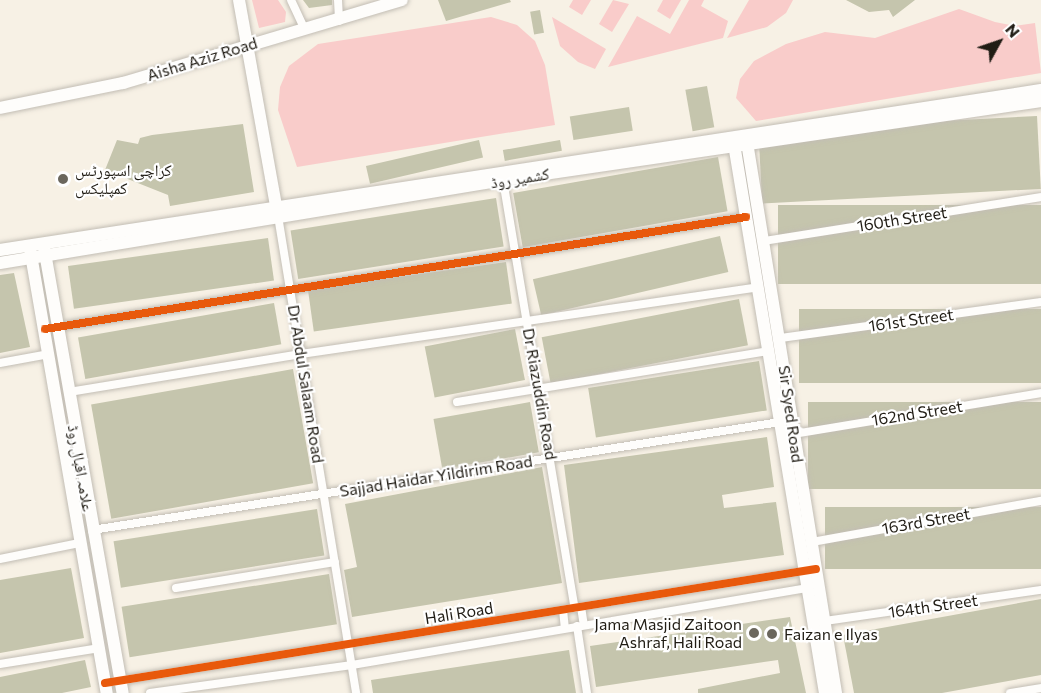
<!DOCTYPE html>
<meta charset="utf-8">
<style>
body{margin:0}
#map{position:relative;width:1041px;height:693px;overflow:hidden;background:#f7f1e5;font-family:Commissioner,"Noto Naskh Arabic",sans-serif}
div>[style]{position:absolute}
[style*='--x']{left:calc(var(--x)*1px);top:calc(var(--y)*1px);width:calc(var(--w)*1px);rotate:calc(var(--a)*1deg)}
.green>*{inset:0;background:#f9ccca}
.building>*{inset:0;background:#c5c5ad;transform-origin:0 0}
.roads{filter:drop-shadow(0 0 2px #c2bdb4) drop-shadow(0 0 2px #c2bdb4)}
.street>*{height:8px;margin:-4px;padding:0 4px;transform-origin:4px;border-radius:4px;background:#fefdfb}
.secondary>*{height:12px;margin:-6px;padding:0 6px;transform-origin:6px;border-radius:6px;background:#fefdfb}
.cycleway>*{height:8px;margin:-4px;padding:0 4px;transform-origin:4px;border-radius:4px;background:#e8590c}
.dots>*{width:16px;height:16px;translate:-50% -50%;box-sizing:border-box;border:3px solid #fff;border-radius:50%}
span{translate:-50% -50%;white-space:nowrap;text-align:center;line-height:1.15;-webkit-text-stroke:4.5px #fff;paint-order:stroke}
.street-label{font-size:16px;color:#201c14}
.poi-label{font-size:16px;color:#201c14}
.left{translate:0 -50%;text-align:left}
.right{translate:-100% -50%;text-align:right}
.north{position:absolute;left:969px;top:12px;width:60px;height:60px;-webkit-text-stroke:4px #fff;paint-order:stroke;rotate:50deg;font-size:16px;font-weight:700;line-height:24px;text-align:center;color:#201c14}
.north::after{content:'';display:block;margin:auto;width:21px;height:27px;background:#201c14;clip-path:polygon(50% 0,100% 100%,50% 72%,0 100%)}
</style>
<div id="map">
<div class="green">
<div style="clip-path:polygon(252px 0,278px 0,286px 12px,285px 22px,259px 28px)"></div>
<div style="clip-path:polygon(573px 0,591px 0,582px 15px,569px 7px)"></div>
<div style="clip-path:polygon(613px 0,629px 4px,612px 32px,599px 24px)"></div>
<div style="clip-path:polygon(663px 0,681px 0,670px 19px,657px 11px)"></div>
<div style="clip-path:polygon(689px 0,704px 0,701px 6px,728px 21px,723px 38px,608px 67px,637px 16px,670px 34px)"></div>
<div style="clip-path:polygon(749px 0,793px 0,786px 13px,767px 27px,727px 38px)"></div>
<div style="clip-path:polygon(959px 9px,995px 22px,1015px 26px,1035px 23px,1041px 73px,756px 121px,736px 98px,740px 79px,754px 61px,786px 44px,825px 32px,875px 38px)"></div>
<div style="clip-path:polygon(491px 17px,517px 25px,535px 41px,545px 65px,555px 125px,297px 167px,278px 110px,280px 87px,289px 66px,318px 44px)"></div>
<div style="clip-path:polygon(552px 17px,606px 49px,595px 69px,578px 62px,560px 46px)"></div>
</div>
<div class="building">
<div style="clip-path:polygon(303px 0,332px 0,332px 5px,309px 8px)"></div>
<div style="clip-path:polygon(438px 0,510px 0,511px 2px,446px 21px)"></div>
<div style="clip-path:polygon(846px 0,915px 0,893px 17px,889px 10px,869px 12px)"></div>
<div style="left:540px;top:10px;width:23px;height:10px;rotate:80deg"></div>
<div style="left:707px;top:86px;width:42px;height:22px;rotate:80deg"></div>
<div style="left:629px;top:107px;width:24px;height:60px;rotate:81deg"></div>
<div style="left:1037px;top:116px;width:73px;height:279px;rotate:87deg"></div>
<div style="clip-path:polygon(243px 124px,254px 192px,170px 206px,168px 195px,105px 170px,117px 140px,138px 144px,140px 138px,152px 135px)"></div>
<div style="left:479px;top:140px;width:18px;height:116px;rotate:77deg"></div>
<div style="left:560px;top:140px;width:11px;height:58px;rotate:80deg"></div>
<div style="left:718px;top:157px;width:55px;height:208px;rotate:80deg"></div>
<div style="left:496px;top:198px;width:49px;height:208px;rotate:81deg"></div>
<div style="left:1041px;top:205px;width:79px;height:263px;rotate:90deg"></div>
<div style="left:720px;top:236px;width:37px;height:192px;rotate:77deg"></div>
<div style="left:268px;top:238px;width:43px;height:202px;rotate:82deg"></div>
<div style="left:506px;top:262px;width:42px;height:200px;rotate:82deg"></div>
<div style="clip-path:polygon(14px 273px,30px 347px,0 353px,0 275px)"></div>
<div style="left:739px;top:299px;width:47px;height:201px;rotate:79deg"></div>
<div style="left:274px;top:303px;width:42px;height:199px;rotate:80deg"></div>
<div style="left:1041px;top:309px;width:74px;height:242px;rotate:90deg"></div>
<div style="left:515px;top:329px;width:52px;height:92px;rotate:79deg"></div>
<div style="left:759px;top:361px;width:50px;height:173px;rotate:81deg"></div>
<div style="left:293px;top:369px;width:116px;height:205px;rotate:80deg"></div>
<div style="left:530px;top:402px;width:51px;height:98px;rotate:80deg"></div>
<div style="left:1041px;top:402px;width:87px;height:233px;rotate:90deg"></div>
<div style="clip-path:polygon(767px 437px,774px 487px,722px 495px,724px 508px,776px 502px,784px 555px,579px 583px,564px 465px)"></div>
<div style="clip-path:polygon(542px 467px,562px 583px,352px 617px,344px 570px,357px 567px,345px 504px)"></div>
<div style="left:1041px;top:507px;width:62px;height:216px;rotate:90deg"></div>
<div style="left:317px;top:509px;width:47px;height:206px;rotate:81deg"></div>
<div style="clip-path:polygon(71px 568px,84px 638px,0 653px,0 580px)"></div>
<div style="left:329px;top:574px;width:51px;height:210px;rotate:81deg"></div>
<div style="clip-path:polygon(1041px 599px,1041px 675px,942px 693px,854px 693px,843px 635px)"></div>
<div style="clip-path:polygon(790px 617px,806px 693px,698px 693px,698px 689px,780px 673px,778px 660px,596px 687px,590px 646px)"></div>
<div style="clip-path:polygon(569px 650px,576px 693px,373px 693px,371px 680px)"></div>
<div style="clip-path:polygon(85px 660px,91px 687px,62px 693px,0 693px,0 677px)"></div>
</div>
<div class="roads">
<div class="street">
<div style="--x:291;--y:0;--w:33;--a:65"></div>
<div style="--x:338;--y:0;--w:21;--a:87"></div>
<div style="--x:503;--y:180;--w:434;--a:80.5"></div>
<div style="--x:278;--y:216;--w:483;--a:80.7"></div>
<div style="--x:764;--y:241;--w:280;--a:-9"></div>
<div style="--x:45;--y:329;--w:710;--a:-9.08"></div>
<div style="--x:781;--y:338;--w:262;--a:-7.9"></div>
<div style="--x:0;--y:363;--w:50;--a:-10.4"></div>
<div style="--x:69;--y:392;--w:235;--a:-9.3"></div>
<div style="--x:301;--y:354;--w:462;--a:-8.3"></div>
<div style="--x:457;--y:402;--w:315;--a:-9.3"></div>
<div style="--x:794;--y:434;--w:250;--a:-9.4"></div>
<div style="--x:92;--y:530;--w:696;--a:-8.92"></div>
<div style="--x:812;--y:542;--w:233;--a:-10.2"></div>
<div style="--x:0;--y:559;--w:81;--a:-11.4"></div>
<div style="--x:176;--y:588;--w:161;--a:-9.3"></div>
<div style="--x:581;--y:607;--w:18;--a:81"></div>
<div style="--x:563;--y:610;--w:18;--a:84"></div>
<div style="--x:825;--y:621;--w:218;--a:-8.2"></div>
<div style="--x:577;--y:626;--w:68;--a:81.5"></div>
<div style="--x:0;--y:664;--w:101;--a:-9.1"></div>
<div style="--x:105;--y:683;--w:714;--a:-9.11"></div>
<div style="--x:150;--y:693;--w:204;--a:-7.9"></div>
<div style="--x:352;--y:665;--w:467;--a:-9.6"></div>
<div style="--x:1010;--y:693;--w:31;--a:-9"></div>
</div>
<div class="secondary">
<div style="--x:239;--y:0;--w:209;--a:79.8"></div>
<div style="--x:0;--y:108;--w:126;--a:-11.5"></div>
<div style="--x:123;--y:83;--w:291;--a:-16.6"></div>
<div style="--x:746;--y:136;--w:564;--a:80.82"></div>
<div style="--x:733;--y:138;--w:563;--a:80.59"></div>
<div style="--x:44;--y:247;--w:453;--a:80"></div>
<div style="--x:30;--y:249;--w:451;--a:80.2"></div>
<div style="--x:0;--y:250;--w:1053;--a:-8.74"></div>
<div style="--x:0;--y:263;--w:510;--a:-9.37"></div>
<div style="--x:503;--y:180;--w:544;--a:-8.35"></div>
</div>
</div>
<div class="cycleway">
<div style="--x:45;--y:329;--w:710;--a:-9.08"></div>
<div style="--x:105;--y:683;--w:720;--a:-9.11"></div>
</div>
<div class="dots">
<div style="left:63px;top:179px;background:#6b675d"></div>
<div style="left:754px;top:633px;background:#6b675d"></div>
<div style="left:772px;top:634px;background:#6b675d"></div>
</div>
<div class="street-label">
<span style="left:202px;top:59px;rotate:-17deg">Aisha Aziz Road</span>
<span style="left:520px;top:178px;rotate:-9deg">کشمیر روڈ</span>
<span style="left:902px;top:219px;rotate:-9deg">160th Street</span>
<span style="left:911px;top:320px;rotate:-8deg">161st Street</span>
<span style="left:306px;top:384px;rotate:81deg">Dr Abdul Salaam Road</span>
<span style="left:540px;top:394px;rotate:80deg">Dr Riazuddin Road</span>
<span style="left:917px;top:413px;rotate:-9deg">162nd Street</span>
<span style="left:791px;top:414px;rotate:82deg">Sir Syed Road</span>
<span style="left:81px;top:468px;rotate:80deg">علامہ اقبال روڈ</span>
<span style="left:436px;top:476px;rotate:-9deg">Sajjad Haidar Yildirim Road</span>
<span style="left:926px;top:521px;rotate:-10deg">163rd Street</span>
<span style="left:933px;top:606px;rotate:-8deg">164th Street</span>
<span style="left:459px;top:613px;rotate:-9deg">Hali Road</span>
</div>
<div class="poi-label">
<span class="left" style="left:75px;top:179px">کراچی اسپورٹس<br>کمپلیکس</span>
<span class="right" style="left:742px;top:633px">Jama Masjid Zaitoon<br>Ashraf, Hali Road</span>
<span class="left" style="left:784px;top:634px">Faizan e Ilyas</span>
</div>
<div class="north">N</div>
</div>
